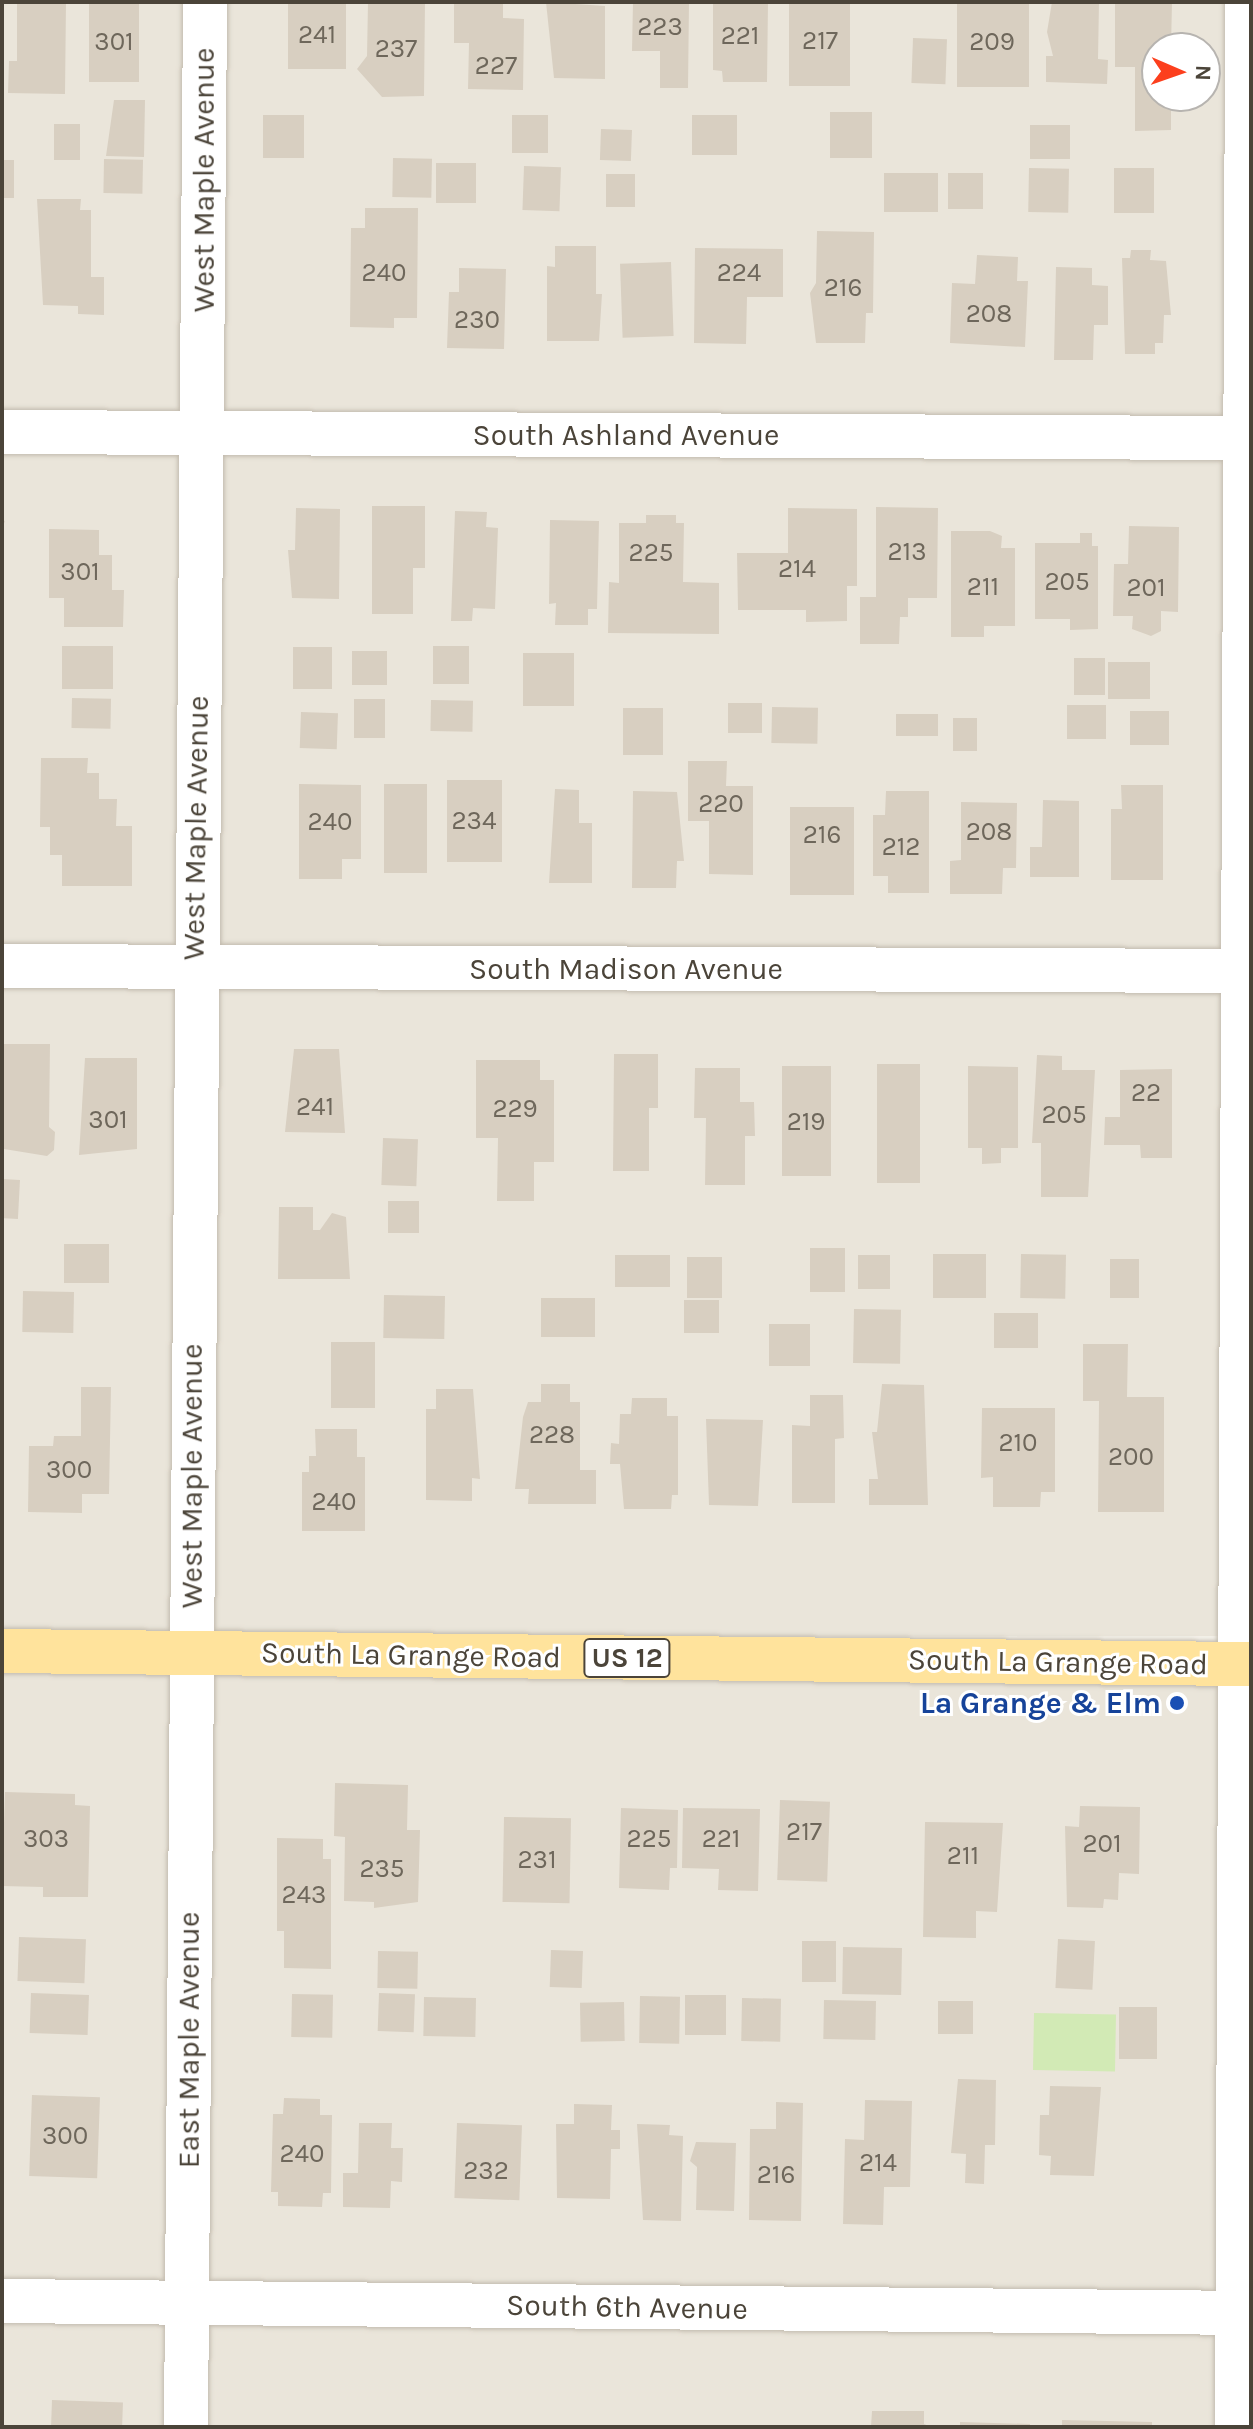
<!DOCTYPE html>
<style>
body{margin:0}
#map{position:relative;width:1253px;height:2429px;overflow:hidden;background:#f6f3ec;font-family:Karla,sans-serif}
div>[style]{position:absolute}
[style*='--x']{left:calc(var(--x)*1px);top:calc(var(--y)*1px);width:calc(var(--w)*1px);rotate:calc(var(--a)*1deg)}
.residential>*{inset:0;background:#eae5da;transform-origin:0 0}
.green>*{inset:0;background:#d2eab5;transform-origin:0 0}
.building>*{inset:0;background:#d8cfc1;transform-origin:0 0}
.roads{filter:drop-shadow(0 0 2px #c2bbae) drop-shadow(0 0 2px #c2bbae)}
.minor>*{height:44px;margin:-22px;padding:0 22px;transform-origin:22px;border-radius:22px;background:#fff}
.major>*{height:44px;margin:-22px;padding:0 22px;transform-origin:22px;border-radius:22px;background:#ffe39c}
.dots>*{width:22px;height:22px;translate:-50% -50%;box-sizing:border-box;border:4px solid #fff;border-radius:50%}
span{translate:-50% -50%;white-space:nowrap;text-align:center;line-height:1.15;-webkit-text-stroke:6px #fff;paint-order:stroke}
.number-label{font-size:26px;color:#6e675b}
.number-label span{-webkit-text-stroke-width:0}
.shield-label span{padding:2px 6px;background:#fff;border:2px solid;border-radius:6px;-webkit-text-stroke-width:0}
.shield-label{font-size:28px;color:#4b4439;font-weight:700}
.street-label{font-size:30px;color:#4b4439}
.transit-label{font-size:30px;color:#164399;font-weight:700}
.right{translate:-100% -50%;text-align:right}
.frame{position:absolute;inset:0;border:4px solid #4b4439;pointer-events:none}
.north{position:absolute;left:1141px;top:32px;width:80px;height:80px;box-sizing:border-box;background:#fff;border:2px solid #b7b4b0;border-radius:50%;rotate:92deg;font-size:22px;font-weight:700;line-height:32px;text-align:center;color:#4b4439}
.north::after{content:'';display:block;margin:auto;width:28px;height:36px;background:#fc3f1d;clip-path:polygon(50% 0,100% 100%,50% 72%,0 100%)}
</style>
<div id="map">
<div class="residential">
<div style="clip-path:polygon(evenodd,2px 2px,1232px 2px,1251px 1636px,2px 1638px,2px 2px,1157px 48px,1205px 48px,1205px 96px,1157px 96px,1157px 48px)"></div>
<div style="left:2px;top:1662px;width:1249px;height:765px;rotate:1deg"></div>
</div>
<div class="green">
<div style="left:1034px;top:2013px;width:82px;height:57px;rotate:1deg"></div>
</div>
<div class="building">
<div style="clip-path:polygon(17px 2px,66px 2px,65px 94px,8px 93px,9px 61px,17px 61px)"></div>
<div style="left:288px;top:2px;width:58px;height:67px"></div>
<div style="clip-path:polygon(368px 2px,425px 2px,424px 96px,382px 97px,357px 69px,367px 56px)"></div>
<div style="clip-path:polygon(454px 2px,503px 2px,503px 18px,524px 19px,523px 90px,468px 89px,469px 43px,454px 43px)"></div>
<div style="clip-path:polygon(546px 2px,605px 6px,605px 79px,554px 78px)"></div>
<div style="clip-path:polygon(633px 2px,689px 2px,688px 88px,660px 88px,660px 51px,632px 51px)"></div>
<div style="clip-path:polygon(713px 2px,768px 2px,767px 82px,723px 82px,722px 71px,713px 70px)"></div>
<div style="left:789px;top:2px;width:61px;height:84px"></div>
<div style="left:957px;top:2px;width:72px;height:85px"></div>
<div style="clip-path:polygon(1052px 2px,1099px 2px,1098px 59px,1108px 60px,1107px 84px,1046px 82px,1046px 56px,1053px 56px,1047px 32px)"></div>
<div style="clip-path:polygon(1115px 2px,1172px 2px,1171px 48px,1157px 48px,1157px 96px,1171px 96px,1171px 130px,1135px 131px,1135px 67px,1115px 67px)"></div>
<div style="left:89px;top:3px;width:50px;height:79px"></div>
<div style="left:913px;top:38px;width:34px;height:45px;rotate:2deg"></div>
<div style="clip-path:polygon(114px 100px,145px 100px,144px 157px,106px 156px)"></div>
<div style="left:830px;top:112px;width:42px;height:46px"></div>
<div style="left:263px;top:115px;width:41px;height:43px"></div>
<div style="left:512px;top:115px;width:36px;height:38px"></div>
<div style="left:692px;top:115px;width:45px;height:40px"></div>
<div style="left:54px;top:124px;width:26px;height:36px"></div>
<div style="left:1030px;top:125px;width:40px;height:34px"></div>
<div style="left:601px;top:129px;width:31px;height:31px;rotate:2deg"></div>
<div style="left:393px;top:158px;width:39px;height:39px;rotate:1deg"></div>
<div style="left:104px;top:159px;width:39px;height:34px;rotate:1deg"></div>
<div style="left:2px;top:160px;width:12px;height:38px"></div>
<div style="left:436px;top:163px;width:40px;height:40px"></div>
<div style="left:524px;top:166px;width:37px;height:44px;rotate:2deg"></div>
<div style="left:1029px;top:168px;width:40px;height:44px;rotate:1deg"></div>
<div style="left:1114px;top:168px;width:40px;height:45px"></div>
<div style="left:884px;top:173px;width:54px;height:39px"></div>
<div style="left:983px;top:173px;width:36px;height:35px;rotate:90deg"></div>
<div style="left:606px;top:174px;width:29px;height:33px"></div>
<div style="clip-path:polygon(37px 199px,81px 199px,80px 210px,91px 210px,91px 277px,104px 277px,104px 315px,78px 314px,78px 306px,43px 305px)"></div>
<div style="clip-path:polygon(365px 208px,418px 208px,417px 318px,394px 318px,394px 328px,350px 327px,351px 228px,365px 228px)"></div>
<div style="clip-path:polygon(817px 231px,874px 232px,873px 313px,866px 313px,865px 343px,816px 343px,810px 293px,816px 283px)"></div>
<div style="clip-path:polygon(555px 246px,596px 246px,596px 294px,602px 294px,599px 341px,547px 341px,547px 266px,555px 267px)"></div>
<div style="clip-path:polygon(695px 248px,783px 249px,783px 297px,747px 297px,746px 344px,694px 343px)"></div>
<div style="clip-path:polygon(1131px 250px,1151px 250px,1150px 260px,1166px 261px,1171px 315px,1164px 315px,1163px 343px,1155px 343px,1155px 354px,1125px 354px,1122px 258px,1130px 258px)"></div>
<div style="clip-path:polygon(977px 255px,1018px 257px,1017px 281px,1028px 281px,1025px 347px,950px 343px,952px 283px,975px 284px)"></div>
<div style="left:671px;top:262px;width:74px;height:51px;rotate:88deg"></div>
<div style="clip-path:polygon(1056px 267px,1092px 268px,1092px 285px,1108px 286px,1108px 325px,1094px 325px,1093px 360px,1054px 360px)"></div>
<div style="clip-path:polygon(459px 268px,506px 269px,504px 349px,447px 348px,449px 292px,459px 292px)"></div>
<div style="clip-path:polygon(372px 506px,425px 506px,425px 568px,413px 568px,413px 614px,372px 614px)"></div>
<div style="clip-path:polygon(876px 507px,938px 508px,937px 598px,908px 598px,908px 617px,900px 617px,899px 644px,860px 644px,860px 597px,876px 597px)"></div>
<div style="clip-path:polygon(296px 508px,340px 509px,339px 599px,292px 598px,288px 550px,295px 550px)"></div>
<div style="clip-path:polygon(788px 508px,857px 509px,857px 586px,847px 586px,847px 621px,806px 622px,806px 610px,738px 610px,737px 553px,788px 553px)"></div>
<div style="clip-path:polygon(455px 511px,487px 512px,486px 527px,498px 528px,495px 609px,473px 608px,472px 621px,451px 621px)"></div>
<div style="clip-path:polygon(646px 515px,676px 515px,676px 523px,684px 523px,683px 582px,719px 583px,719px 634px,608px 633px,609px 582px,619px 583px,619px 523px,646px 523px)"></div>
<div style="left:2px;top:520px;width:3px;height:71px;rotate:18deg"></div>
<div style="clip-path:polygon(550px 520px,599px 521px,597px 609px,588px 609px,588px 625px,555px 625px,556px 603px,549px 604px)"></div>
<div style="clip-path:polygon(1129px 526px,1179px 527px,1178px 612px,1161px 611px,1161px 631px,1151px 636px,1132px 629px,1133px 616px,1113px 616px,1114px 564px,1128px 564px)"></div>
<div style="clip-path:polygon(49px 529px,99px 530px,99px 555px,112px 555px,112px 590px,124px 590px,123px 627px,64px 627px,64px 598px,49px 598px)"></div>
<div style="clip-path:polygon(951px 531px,990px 531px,1002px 536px,1001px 548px,1015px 548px,1015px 626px,984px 626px,984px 637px,951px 637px)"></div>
<div style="clip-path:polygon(1080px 533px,1092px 533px,1092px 546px,1098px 546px,1098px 629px,1070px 630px,1070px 619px,1035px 619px,1035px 543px,1080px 543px)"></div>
<div style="left:62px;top:646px;width:51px;height:43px"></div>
<div style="left:433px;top:646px;width:36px;height:38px"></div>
<div style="left:293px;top:647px;width:39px;height:42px"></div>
<div style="left:352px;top:651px;width:35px;height:34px"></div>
<div style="left:523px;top:653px;width:51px;height:53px"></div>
<div style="left:1074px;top:658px;width:31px;height:37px"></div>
<div style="left:1108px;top:662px;width:42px;height:37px"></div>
<div style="left:72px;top:698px;width:39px;height:30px;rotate:1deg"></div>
<div style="left:354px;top:699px;width:31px;height:39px"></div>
<div style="left:431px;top:700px;width:42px;height:31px;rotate:1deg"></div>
<div style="left:728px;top:703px;width:34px;height:30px"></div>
<div style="left:1067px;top:705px;width:39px;height:34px"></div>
<div style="left:772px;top:707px;width:46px;height:36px;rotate:1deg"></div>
<div style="left:623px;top:708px;width:40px;height:47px"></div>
<div style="left:1130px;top:711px;width:39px;height:34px"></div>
<div style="left:301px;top:712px;width:37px;height:36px;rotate:2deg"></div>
<div style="left:896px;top:714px;width:42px;height:22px"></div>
<div style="left:953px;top:718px;width:24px;height:33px"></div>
<div style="clip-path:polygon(41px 758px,88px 758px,87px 773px,99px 773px,99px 799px,117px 799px,116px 826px,132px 826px,132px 886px,62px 886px,62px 855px,50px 855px,50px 827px,40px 827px)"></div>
<div style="clip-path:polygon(688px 761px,727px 761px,726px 786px,753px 786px,753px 875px,709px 874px,709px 821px,688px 821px)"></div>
<div style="left:447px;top:780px;width:55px;height:82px"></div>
<div style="clip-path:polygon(299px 784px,361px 785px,361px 859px,342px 859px,342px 879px,299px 879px)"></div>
<div style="left:384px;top:784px;width:43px;height:89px"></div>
<div style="clip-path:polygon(1121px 785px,1163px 785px,1163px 880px,1111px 880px,1111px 809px,1122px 809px)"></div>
<div style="clip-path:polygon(555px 789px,579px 790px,579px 823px,592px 823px,592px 883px,549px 883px)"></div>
<div style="clip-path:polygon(633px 791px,677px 792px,684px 861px,677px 861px,676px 888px,632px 888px)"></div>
<div style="clip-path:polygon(886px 791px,929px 791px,929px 893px,888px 893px,888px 876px,873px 876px,873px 815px,885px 815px)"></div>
<div style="clip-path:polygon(1043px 800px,1079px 801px,1079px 877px,1030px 877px,1030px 847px,1042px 847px)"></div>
<div style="clip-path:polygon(961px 802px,1017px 803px,1016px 868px,1003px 868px,1002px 894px,950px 894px,950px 861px,961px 860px)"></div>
<div style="left:790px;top:807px;width:64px;height:88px"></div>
<div style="clip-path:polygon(2px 1044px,50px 1044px,49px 1127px,55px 1132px,54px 1150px,47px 1156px,4px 1149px)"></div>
<div style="clip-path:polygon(294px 1049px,339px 1049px,345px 1133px,285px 1132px)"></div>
<div style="clip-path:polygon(614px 1054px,658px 1054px,658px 1108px,649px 1108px,649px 1171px,613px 1171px)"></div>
<div style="clip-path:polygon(1037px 1055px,1062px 1056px,1062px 1070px,1095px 1070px,1088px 1197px,1041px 1197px,1041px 1143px,1032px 1143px)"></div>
<div style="clip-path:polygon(85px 1058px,137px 1058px,137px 1149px,79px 1155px)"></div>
<div style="clip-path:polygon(476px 1060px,540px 1060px,540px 1080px,554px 1080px,554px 1162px,534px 1162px,534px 1201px,497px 1201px,498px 1138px,476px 1138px)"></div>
<div style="left:877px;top:1064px;width:43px;height:119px"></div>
<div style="left:831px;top:1066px;width:110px;height:49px;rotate:90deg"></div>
<div style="clip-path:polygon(968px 1066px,1018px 1067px,1018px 1148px,1001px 1148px,1001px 1163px,982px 1164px,982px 1148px,968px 1148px)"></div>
<div style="clip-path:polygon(695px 1068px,740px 1068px,740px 1102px,754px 1102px,755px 1136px,745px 1136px,745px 1185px,705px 1185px,706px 1118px,694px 1118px)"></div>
<div style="clip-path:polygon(1172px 1069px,1172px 1158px,1141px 1158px,1140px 1145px,1104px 1145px,1105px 1117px,1120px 1117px,1120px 1070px)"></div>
<div style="left:383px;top:1138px;width:35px;height:47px;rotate:2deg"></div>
<div style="left:2px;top:1179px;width:18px;height:39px;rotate:3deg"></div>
<div style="left:388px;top:1201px;width:31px;height:32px"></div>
<div style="clip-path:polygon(279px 1207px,313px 1207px,313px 1230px,320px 1230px,332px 1213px,346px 1217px,350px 1279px,278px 1279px)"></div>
<div style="left:64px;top:1244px;width:45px;height:39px"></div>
<div style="left:810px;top:1248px;width:35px;height:44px"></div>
<div style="left:933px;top:1254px;width:53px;height:44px"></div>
<div style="left:1021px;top:1254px;width:45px;height:44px;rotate:1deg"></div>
<div style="left:615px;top:1255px;width:55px;height:32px"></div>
<div style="left:858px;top:1255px;width:32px;height:34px"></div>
<div style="left:687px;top:1257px;width:35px;height:41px"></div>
<div style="left:1110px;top:1259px;width:29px;height:39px"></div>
<div style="left:23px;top:1291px;width:51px;height:41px;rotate:1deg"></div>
<div style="left:384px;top:1295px;width:61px;height:43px;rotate:1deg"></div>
<div style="left:541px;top:1298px;width:54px;height:39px"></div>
<div style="left:684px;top:1300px;width:35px;height:33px"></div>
<div style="left:854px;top:1309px;width:47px;height:54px;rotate:1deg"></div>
<div style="left:994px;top:1313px;width:44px;height:35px"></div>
<div style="left:769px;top:1324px;width:41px;height:42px"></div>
<div style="left:331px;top:1342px;width:44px;height:66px"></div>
<div style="clip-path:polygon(1083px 1344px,1128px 1344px,1127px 1397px,1164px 1397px,1164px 1512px,1098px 1512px,1099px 1401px,1083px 1401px)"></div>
<div style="clip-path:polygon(541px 1384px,570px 1384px,570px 1402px,580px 1402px,580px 1470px,596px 1470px,596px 1504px,528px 1504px,529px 1489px,515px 1489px,523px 1417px,528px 1402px,541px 1402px)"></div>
<div style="clip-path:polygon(882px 1384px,924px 1385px,928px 1505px,869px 1505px,869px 1479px,878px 1479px,872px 1432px,877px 1432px)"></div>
<div style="clip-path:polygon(81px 1387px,111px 1387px,109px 1494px,82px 1494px,82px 1513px,28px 1512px,29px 1446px,53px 1446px,54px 1436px,81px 1436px)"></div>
<div style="clip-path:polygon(436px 1389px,473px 1389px,480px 1479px,472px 1478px,472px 1501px,426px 1500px,426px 1409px,436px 1409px)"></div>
<div style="clip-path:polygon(810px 1395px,843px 1395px,844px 1438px,835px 1439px,835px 1503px,792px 1503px,792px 1425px,810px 1426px)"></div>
<div style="clip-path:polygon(632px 1398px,667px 1398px,667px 1416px,678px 1416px,678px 1495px,672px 1495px,671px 1509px,624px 1509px,620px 1464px,610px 1464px,611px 1443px,619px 1444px,620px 1414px,631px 1414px)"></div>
<div style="clip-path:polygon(982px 1408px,1055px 1408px,1055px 1492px,1041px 1492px,1040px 1507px,993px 1507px,993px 1477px,981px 1478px)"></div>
<div style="clip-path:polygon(706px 1419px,763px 1420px,758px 1506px,709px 1505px)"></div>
<div style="clip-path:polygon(315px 1429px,357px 1429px,357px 1457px,365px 1457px,365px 1531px,302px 1531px,302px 1472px,309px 1472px,309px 1456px,316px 1456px)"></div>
<div style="clip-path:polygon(335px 1783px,408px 1785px,407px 1830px,420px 1830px,418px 1902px,374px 1908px,374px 1902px,344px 1901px,345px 1837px,334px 1836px)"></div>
<div style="clip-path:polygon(5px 1792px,75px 1794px,75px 1805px,90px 1806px,88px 1897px,43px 1897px,43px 1887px,2px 1886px)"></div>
<div style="left:780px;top:1800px;width:50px;height:80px;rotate:2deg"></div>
<div style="clip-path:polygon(1080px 1806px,1140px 1807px,1139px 1874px,1119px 1873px,1118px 1900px,1104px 1899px,1103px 1908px,1067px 1907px,1065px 1826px,1079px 1827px)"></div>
<div style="clip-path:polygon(621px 1808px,678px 1810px,677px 1868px,670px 1868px,669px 1890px,619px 1888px)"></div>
<div style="clip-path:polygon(683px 1808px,760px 1809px,758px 1891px,718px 1890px,719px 1869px,682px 1868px)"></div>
<div style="left:504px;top:1817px;width:67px;height:85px;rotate:1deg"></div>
<div style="clip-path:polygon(925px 1822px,1003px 1823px,997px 1912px,976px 1911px,976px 1938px,923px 1937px)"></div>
<div style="clip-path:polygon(277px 1838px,323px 1839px,323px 1859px,331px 1859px,331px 1969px,284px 1968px,284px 1931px,277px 1931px)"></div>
<div style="left:19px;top:1937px;width:67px;height:44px;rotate:2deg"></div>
<div style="left:1058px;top:1939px;width:37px;height:49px;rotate:3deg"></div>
<div style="left:802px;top:1941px;width:34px;height:41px"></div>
<div style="left:843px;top:1947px;width:59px;height:47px;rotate:1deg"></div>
<div style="left:551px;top:1950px;width:32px;height:37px;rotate:2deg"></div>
<div style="left:378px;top:1951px;width:40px;height:37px;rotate:1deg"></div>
<div style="left:31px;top:1993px;width:58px;height:40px;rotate:2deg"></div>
<div style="left:379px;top:1993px;width:36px;height:38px;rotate:2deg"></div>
<div style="left:292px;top:1994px;width:41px;height:43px;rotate:1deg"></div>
<div style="left:685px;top:1995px;width:41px;height:40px"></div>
<div style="left:640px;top:1996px;width:40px;height:47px;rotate:1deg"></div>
<div style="left:424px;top:1997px;width:52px;height:39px;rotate:1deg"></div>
<div style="left:742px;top:1998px;width:39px;height:43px;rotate:1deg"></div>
<div style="left:824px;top:2000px;width:52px;height:39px;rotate:1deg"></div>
<div style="left:938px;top:2001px;width:35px;height:33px"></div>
<div style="left:624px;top:2002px;width:39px;height:44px;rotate:89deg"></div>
<div style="left:1119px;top:2007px;width:38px;height:52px"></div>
<div style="clip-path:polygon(958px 2079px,996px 2080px,995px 2145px,985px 2145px,984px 2184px,965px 2183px,966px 2154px,951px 2153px)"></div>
<div style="clip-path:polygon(1050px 2086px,1101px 2087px,1094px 2176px,1050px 2175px,1051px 2156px,1039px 2155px,1040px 2115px,1049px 2115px)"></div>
<div style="left:32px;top:2095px;width:68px;height:81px;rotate:2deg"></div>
<div style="clip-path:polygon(284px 2098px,320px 2099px,320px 2115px,332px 2115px,331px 2193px,323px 2193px,322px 2207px,278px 2206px,278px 2192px,271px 2192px,273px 2114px,283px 2114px)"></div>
<div style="clip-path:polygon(865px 2100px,912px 2101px,910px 2187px,884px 2187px,883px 2225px,843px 2224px,845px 2139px,864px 2140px)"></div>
<div style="clip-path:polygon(776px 2102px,803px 2103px,801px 2221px,749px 2220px,750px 2129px,776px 2129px)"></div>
<div style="clip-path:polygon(574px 2104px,612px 2105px,611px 2130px,620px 2130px,620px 2149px,611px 2149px,610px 2199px,557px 2198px,556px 2124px,574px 2124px)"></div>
<div style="clip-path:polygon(359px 2123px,392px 2123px,391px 2148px,403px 2148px,402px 2182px,391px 2181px,390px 2208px,343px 2207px,343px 2173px,358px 2173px)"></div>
<div style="left:457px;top:2123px;width:65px;height:75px;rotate:2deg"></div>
<div style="clip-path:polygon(637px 2124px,670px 2125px,669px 2135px,683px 2136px,681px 2221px,643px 2220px)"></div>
<div style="clip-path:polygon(696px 2142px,736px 2143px,734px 2211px,696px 2210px,697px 2167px,690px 2161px)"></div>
<div style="left:52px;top:2400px;width:71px;height:27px;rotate:2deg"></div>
<div style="clip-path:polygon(872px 2411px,924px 2411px,924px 2424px,931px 2427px,871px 2427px)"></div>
<div style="clip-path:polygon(1062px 2420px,1152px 2422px,1152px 2427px,1062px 2427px)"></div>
<div style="clip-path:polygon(960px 2422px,1030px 2424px,1030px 2427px,960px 2427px)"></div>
</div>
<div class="roads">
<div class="minor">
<div style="--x:2;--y:432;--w:1249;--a:0.28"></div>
<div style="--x:2;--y:966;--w:1249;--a:0.23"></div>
<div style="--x:2;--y:2301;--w:1249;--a:0.55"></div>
<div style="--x:186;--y:2427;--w:2425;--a:-89.55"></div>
<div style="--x:1237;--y:2427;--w:2425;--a:-89.76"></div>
</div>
<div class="major">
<div style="--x:2;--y:1651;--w:1249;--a:0.6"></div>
</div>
</div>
<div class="dots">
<div style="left:1177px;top:1703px;background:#1a4fb4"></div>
</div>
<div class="number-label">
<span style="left:660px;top:27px">223</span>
<span style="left:317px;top:35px">241</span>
<span style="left:740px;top:36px">221</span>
<span style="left:820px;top:41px">217</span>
<span style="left:114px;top:42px">301</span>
<span style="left:992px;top:42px">209</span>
<span style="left:396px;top:49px">237</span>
<span style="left:496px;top:66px">227</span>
<span style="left:384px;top:273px">240</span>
<span style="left:739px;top:273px">224</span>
<span style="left:843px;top:288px">216</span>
<span style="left:989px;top:314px">208</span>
<span style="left:477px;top:320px">230</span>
<span style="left:907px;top:552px">213</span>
<span style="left:651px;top:553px">225</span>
<span style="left:797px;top:569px">214</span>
<span style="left:80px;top:572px">301</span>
<span style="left:1067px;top:582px">205</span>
<span style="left:983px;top:587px">211</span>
<span style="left:1146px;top:588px">201</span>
<span style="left:721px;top:804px">220</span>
<span style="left:474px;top:821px">234</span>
<span style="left:330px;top:822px">240</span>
<span style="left:989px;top:832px">208</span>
<span style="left:822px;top:835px">216</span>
<span style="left:901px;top:847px">212</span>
<span style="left:1146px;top:1093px">22</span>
<span style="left:315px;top:1107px">241</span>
<span style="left:515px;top:1109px">229</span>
<span style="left:1064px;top:1115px">205</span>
<span style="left:108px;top:1120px">301</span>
<span style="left:806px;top:1122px">219</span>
<span style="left:552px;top:1435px">228</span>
<span style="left:1018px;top:1443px">210</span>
<span style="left:1131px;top:1457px">200</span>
<span style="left:69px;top:1470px">300</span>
<span style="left:334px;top:1502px">240</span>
<span style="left:804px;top:1832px">217</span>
<span style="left:46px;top:1839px">303</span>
<span style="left:649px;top:1839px">225</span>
<span style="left:721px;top:1839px">221</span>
<span style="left:1102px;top:1844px">201</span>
<span style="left:963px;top:1856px">211</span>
<span style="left:537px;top:1860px">231</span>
<span style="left:382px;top:1869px">235</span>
<span style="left:304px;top:1895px">243</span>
<span style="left:65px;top:2136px">300</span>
<span style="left:302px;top:2154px">240</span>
<span style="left:878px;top:2163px">214</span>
<span style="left:486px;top:2171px">232</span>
<span style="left:776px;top:2175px">216</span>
</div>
<div class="shield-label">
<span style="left:627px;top:1658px">US 12</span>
</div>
<div class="street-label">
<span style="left:204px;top:180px;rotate:-90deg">West Maple Avenue</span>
<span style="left:626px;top:435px">South Ashland Avenue</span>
<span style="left:196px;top:828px;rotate:-89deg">West Maple Avenue</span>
<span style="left:626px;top:969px">South Madison Avenue</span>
<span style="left:192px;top:1476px;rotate:-90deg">West Maple Avenue</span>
<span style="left:411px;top:1655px;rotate:1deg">South La Grange Road</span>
<span style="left:1058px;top:1662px;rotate:1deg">South La Grange Road</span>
<span style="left:189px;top:2040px;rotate:-90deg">East Maple Avenue</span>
<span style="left:627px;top:2307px;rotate:1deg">South 6th Avenue</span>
</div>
<div class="transit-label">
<span class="right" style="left:1161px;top:1703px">La Grange &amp; Elm</span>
</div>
<div class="frame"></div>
<div class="north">N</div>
</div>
